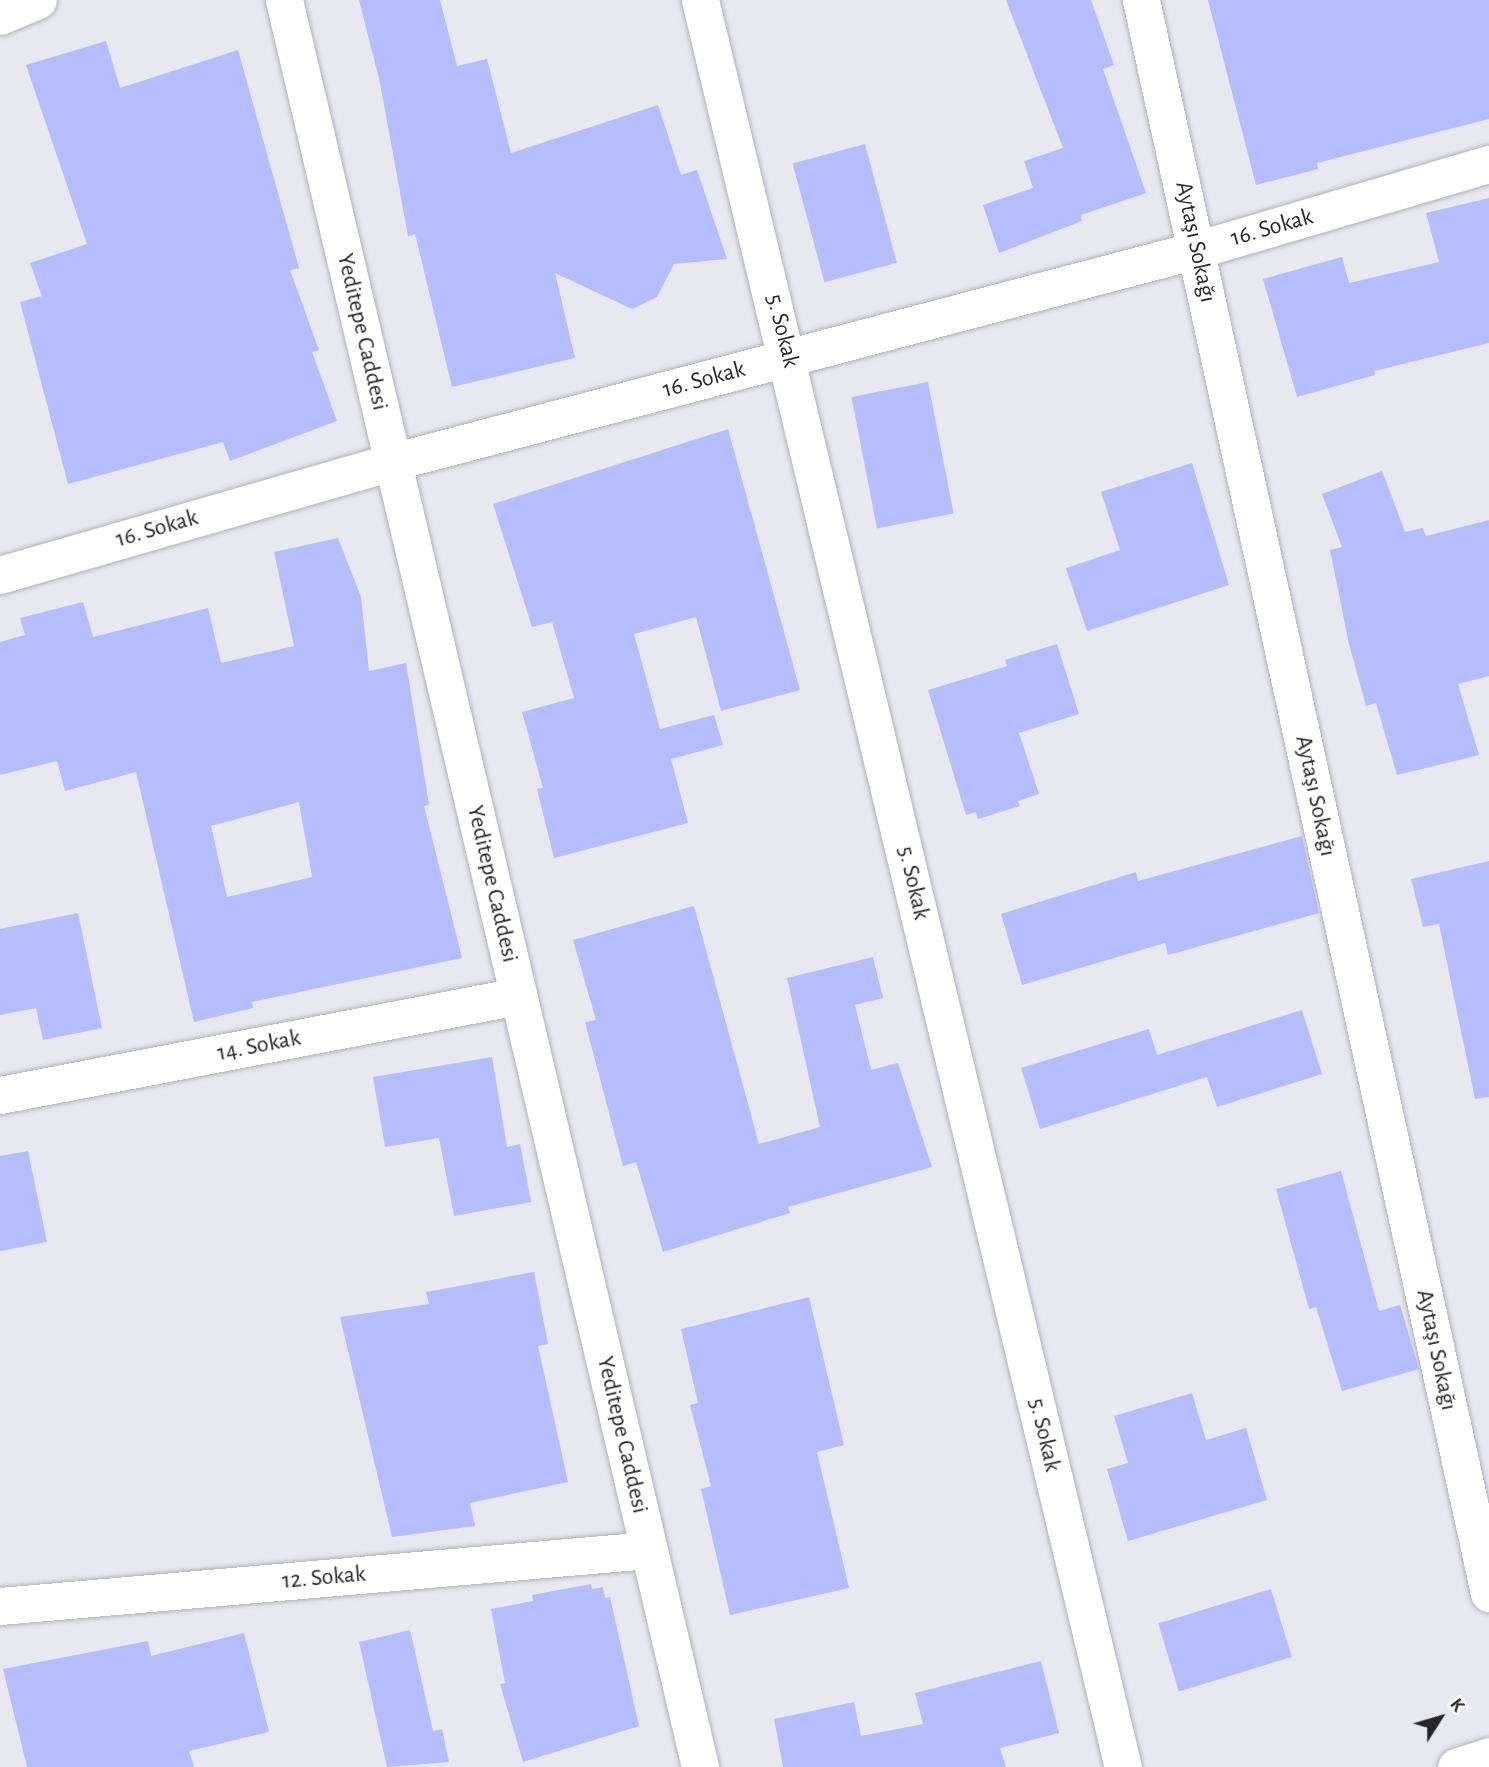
<!DOCTYPE html>
<meta charset="utf-8">
<style>
body{margin:0}
#map{position:relative;width:1489px;height:1767px;overflow:hidden;background:#e7e8f0;font-family:"Alegreya Sans",sans-serif}
div>[style]{position:absolute}
[style*='--x']{left:calc(var(--x)*1px);top:calc(var(--y)*1px);width:calc(var(--w)*1px);rotate:calc(var(--a)*1deg)}
.building>*{inset:0;background:#b6bdfc;transform-origin:0 0}
.roads{filter:drop-shadow(0 0 2px #b0b2b9) drop-shadow(0 0 2px #b0b2b9)}
.minor>*{height:37px;margin:-18.5px;padding:0 18.5px;transform-origin:18.5px;border-radius:18.5px;background:#fff}
span{translate:-50% -50%;white-space:nowrap;text-align:center;line-height:1.15;-webkit-text-stroke:6px #fff;paint-order:stroke}
.street-label{font-size:24px;color:#252528}
.north{position:absolute;left:1405px;top:1683px;width:70px;height:70px;-webkit-text-stroke:5px #fff;paint-order:stroke;rotate:53deg;font-size:19px;font-weight:700;line-height:28px;text-align:center;color:#252528}
.north::after{content:'';display:block;margin:auto;width:24px;height:32px;background:#252528;clip-path:polygon(50% 0,100% 100%,50% 72%,0 100%)}
</style>
<div id="map">
<div class="building">
<div style="clip-path:polygon(359px 0,440px 0,457px 66px,487px 59px,511px 153px,658px 105px,681px 175px,697px 170px,727px 259px,674px 264px,657px 297px,632px 309px,555px 273px,575px 358px,452px 387px,415px 234px,408px 236px,380px 83px)"></div>
<div style="clip-path:polygon(1006px 0,1091px 0,1114px 65px,1103px 69px,1146px 193px,1081px 215px,1082px 221px,999px 253px,983px 205px,1033px 188px,1024px 161px,1063px 148px)"></div>
<div style="clip-path:polygon(1208px 0,1489px 0,1489px 119px,1317px 163px,1318px 169px,1256px 185px)"></div>
<div style="clip-path:polygon(106px 41px,120px 88px,238px 50px,299px 268px,290px 270px,319px 350px,312px 352px,337px 421px,230px 461px,223px 442px,68px 484px,20px 302px,42px 296px,30px 263px,87px 244px,26px 65px)"></div>
<div style="left:865px;top:144px;width:123px;height:75px;rotate:75deg"></div>
<div style="clip-path:polygon(1489px 198px,1489px 343px,1374px 371px,1375px 375px,1297px 397px,1263px 279px,1342px 257px,1349px 283px,1439px 262px,1426px 213px)"></div>
<div style="left:928px;top:382px;width:134px;height:78px;rotate:79deg"></div>
<div style="clip-path:polygon(728px 429px,800px 690px,721px 711px,696px 617px,634px 634px,660px 729px,714px 715px,723px 745px,671px 759px,688px 823px,554px 858px,537px 789px,543px 788px,522px 712px,574px 698px,552px 622px,532px 627px,493px 504px)"></div>
<div style="clip-path:polygon(1192px 463px,1229px 585px,1087px 631px,1066px 568px,1120px 550px,1101px 492px)"></div>
<div style="clip-path:polygon(1382px 471px,1405px 532px,1423px 528px,1426px 536px,1489px 520px,1489px 676px,1458px 684px,1479px 755px,1397px 775px,1376px 703px,1366px 706px,1349px 644px,1330px 550px,1342px 547px,1322px 494px)"></div>
<div style="clip-path:polygon(evenodd,338px 538px,361px 597px,369px 671px,406px 663px,429px 805px,424px 806px,462px 958px,252px 1002px,253px 1008px,194px 1022px,136px 772px,65px 791px,57px 761px,0 775px,0 642px,25px 635px,20px 618px,83px 602px,93px 637px,208px 608px,221px 663px,294px 646px,274px 552px,338px 538px,299px 802px,312px 877px,227px 897px,211px 826px,299px 802px)"></div>
<div style="clip-path:polygon(1057px 644px,1079px 714px,1019px 733px,1039px 794px,1018px 801px,1020px 806px,978px 819px,976px 812px,966px 815px,928px 690px,1007px 666px,1005px 660px)"></div>
<div style="clip-path:polygon(1302px 836px,1319px 913px,1168px 955px,1165px 943px,1022px 985px,1001px 914px,1136px 872px,1138px 881px)"></div>
<div style="clip-path:polygon(1489px 861px,1489px 1097px,1475px 1099px,1439px 924px,1423px 927px,1411px 879px)"></div>
<div style="clip-path:polygon(694px 906px,759px 1144px,820px 1127px,787px 978px,873px 957px,883px 998px,855px 1005px,871px 1070px,898px 1063px,932px 1167px,788px 1207px,790px 1213px,663px 1252px,636px 1162px,623px 1166px,585px 1022px,596px 1020px,573px 940px)"></div>
<div style="clip-path:polygon(78px 913px,102px 1028px,43px 1040px,36px 1008px,0 1015px,0 929px)"></div>
<div style="clip-path:polygon(1302px 1010px,1322px 1074px,1217px 1107px,1207px 1077px,1040px 1129px,1021px 1068px,1149px 1029px,1157px 1055px)"></div>
<div style="clip-path:polygon(492px 1057px,507px 1147px,520px 1144px,531px 1202px,454px 1216px,439px 1138px,385px 1147px,373px 1077px)"></div>
<div style="clip-path:polygon(28px 1151px,47px 1242px,0 1251px,0 1156px)"></div>
<div style="clip-path:polygon(1341px 1171px,1379px 1311px,1400px 1305px,1419px 1369px,1342px 1391px,1316px 1307px,1309px 1309px,1276px 1189px)"></div>
<div style="clip-path:polygon(534px 1272px,548px 1344px,538px 1346px,568px 1482px,470px 1503px,475px 1526px,392px 1537px,340px 1317px,429px 1304px,426px 1292px)"></div>
<div style="clip-path:polygon(809px 1297px,844px 1445px,817px 1452px,849px 1588px,730px 1615px,701px 1489px,711px 1486px,690px 1405px,698px 1403px,681px 1329px)"></div>
<div style="clip-path:polygon(1192px 1393px,1206px 1440px,1246px 1428px,1267px 1500px,1128px 1541px,1107px 1469px,1128px 1463px,1114px 1416px)"></div>
<div style="clip-path:polygon(591px 1584px,592px 1589px,603px 1587px,605px 1598px,610px 1597px,639px 1726px,523px 1762px,500px 1684px,505px 1683px,491px 1609px,533px 1601px,532px 1595px)"></div>
<div style="left:1271px;top:1589px;width:71px;height:118px;rotate:73deg"></div>
<div style="clip-path:polygon(410px 1630px,433px 1731px,442px 1729px,449px 1762px,387px 1767px,359px 1642px)"></div>
<div style="clip-path:polygon(244px 1633px,269px 1732px,189px 1751px,194px 1767px,27px 1767px,3px 1669px,148px 1641px,151px 1656px)"></div>
<div style="clip-path:polygon(1041px 1661px,1059px 1733px,1000px 1748px,1006px 1767px,783px 1767px,774px 1719px,854px 1702px,861px 1736px,923px 1724px,915px 1693px)"></div>
</div>
<div class="roads">
<div class="minor">
<div style="--x:284;--y:0;--w:1815;--a:76.75"></div>
<div style="--x:700;--y:0;--w:1817;--a:76.54"></div>
<div style="--x:1141;--y:0;--w:1631;--a:77.68"></div>
<div style="--x:0;--y:16;--w:41;--a:-22.8"></div>
<div style="--x:0;--y:575;--w:408;--a:-16.1"></div>
<div style="--x:392;--y:462;--w:831;--a:-14.77"></div>
<div style="--x:1196;--y:250;--w:305;--a:-16.4"></div>
<div style="--x:0;--y:1095;--w:527;--a:-10.82"></div>
<div style="--x:0;--y:1606;--w:651;--a:-4.93"></div>
<div style="--x:1456;--y:1767;--w:35;--a:-18"></div>
</div>
</div>
<div class="street-label">
<span style="left:1272px;top:228px;rotate:-16deg">16. Sokak</span>
<span style="left:1195px;top:242px;rotate:78deg">Aytaşı Sokağı</span>
<span style="left:782px;top:331px;rotate:76deg">5. Sokak</span>
<span style="left:362px;top:332px;rotate:77deg">Yeditepe Caddesi</span>
<span style="left:704px;top:380px;rotate:-15deg">16. Sokak</span>
<span style="left:157px;top:529px;rotate:-16deg">16. Sokak</span>
<span style="left:1315px;top:796px;rotate:78deg">Aytaşı Sokağı</span>
<span style="left:913px;top:883px;rotate:77deg">5. Sokak</span>
<span style="left:492px;top:884px;rotate:77deg">Yeditepe Caddesi</span>
<span style="left:259px;top:1046px;rotate:-11deg">14. Sokak</span>
<span style="left:1436px;top:1350px;rotate:78deg">Aytaşı Sokağı</span>
<span style="left:622px;top:1435px;rotate:77deg">Yeditepe Caddesi</span>
<span style="left:1044px;top:1435px;rotate:77deg">5. Sokak</span>
<span style="left:324px;top:1578px;rotate:-5deg">12. Sokak</span>
</div>
<div class="north">K</div>
</div>
